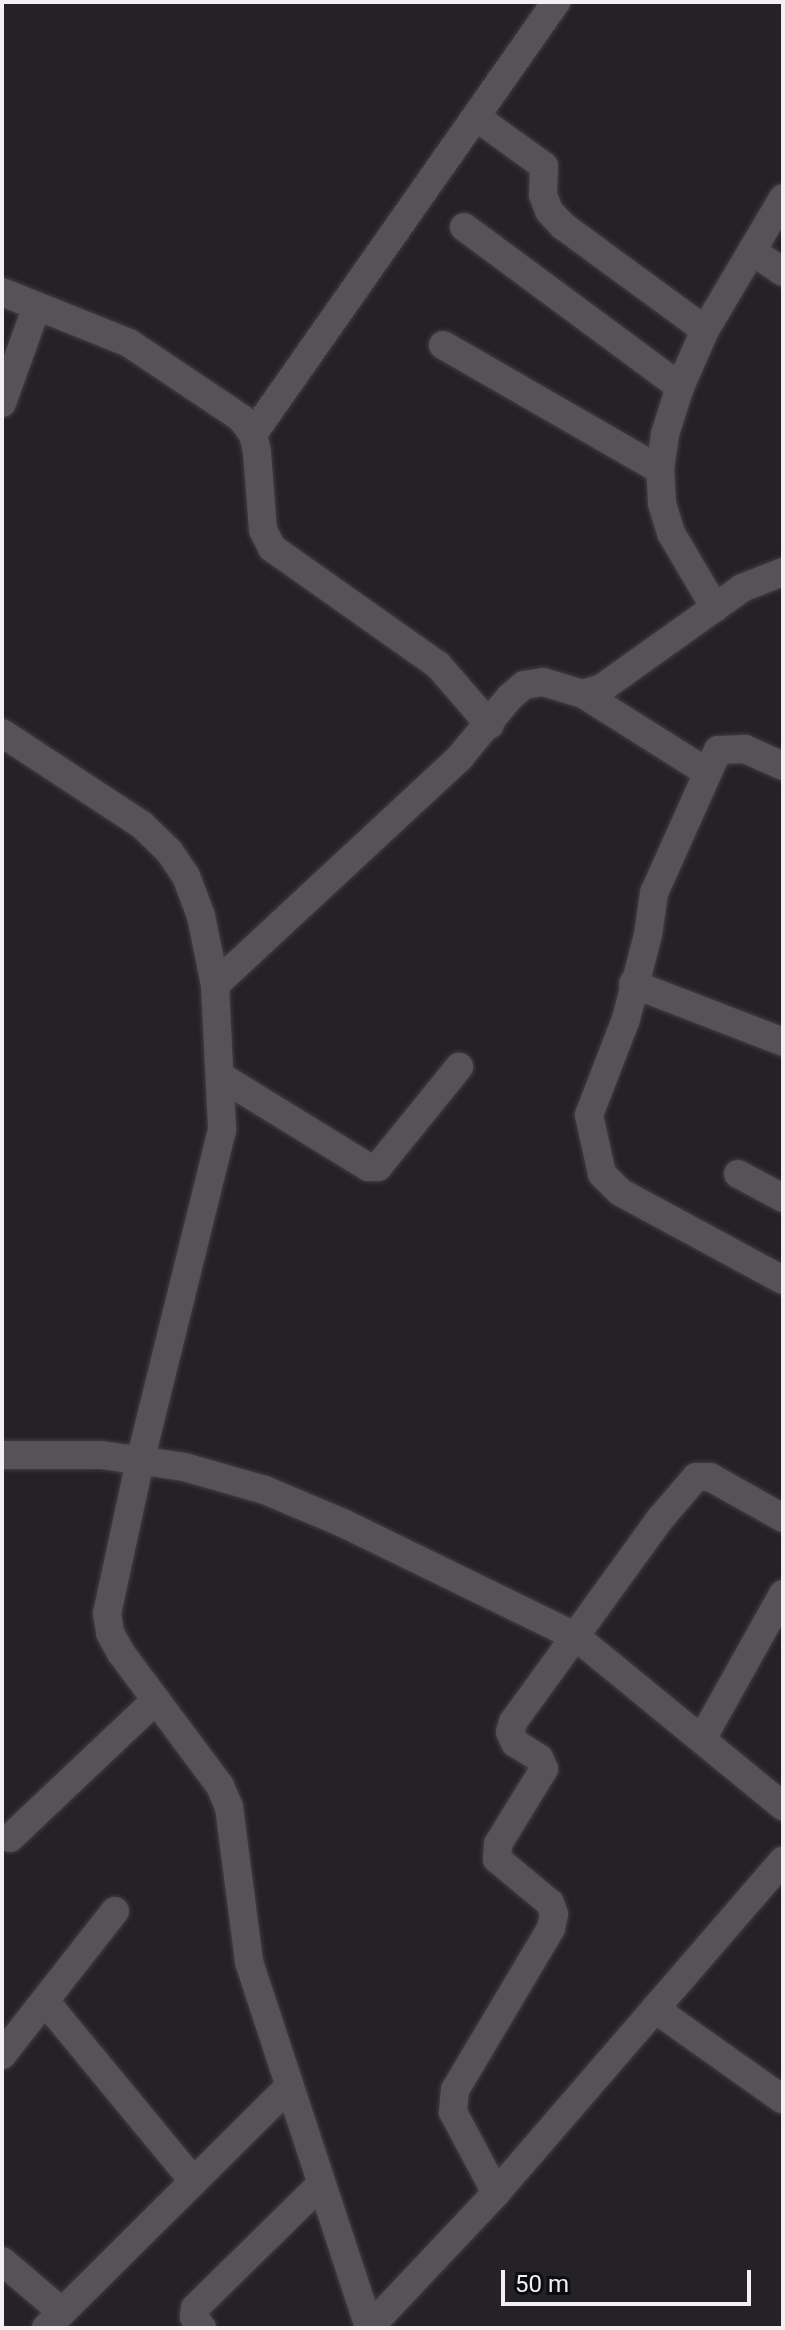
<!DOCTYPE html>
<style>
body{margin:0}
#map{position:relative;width:785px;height:2330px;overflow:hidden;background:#242226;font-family:Roboto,sans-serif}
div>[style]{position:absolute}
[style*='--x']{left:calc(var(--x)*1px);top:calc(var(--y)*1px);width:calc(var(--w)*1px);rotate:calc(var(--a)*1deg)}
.roads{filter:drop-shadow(0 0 2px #403d41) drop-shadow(0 0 2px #403d41)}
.minor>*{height:28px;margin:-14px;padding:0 14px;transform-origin:14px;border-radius:14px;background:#565358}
span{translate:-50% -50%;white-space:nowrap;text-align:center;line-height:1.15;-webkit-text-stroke:7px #0d0c0e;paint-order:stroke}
.frame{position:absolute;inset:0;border:4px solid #f2f0f3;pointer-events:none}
.scale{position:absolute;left:501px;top:2270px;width:250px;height:36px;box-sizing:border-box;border:4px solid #f2f0f3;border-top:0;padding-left:10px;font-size:24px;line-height:28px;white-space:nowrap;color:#f2f0f3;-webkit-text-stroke:6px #0d0c0e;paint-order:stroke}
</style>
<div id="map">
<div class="roads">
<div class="minor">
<div style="--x:476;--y:117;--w:84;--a:35.8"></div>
<div style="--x:544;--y:166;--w:29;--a:92"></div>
<div style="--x:543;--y:195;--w:17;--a:69"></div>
<div style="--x:549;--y:211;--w:21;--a:47"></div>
<div style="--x:563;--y:226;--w:176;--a:36.2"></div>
<div style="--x:464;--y:227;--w:269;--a:36.5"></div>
<div style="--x:752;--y:251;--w:37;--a:34"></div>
<div style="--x:2;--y:292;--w:137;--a:21.9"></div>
<div style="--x:129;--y:343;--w:135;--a:33.8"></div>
<div style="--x:241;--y:418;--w:20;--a:53"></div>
<div style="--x:253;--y:434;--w:18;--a:77"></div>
<div style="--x:257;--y:452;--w:78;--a:85.6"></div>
<div style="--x:263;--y:530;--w:20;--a:63"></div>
<div style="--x:272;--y:548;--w:203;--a:35.2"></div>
<div style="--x:438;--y:665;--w:79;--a:49.1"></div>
<div style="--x:443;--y:345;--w:250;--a:29.9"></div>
<div style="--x:2;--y:403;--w:103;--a:-70.2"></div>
<div style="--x:253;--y:434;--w:528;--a:-54.95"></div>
<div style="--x:715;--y:608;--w:87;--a:-120.4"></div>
<div style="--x:671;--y:533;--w:31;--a:-107"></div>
<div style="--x:662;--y:503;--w:33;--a:-93"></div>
<div style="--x:660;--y:470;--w:36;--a:-82"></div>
<div style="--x:665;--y:434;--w:49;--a:-72.3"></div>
<div style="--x:680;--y:387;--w:62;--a:-66.3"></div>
<div style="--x:705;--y:330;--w:153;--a:-59.4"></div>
<div style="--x:583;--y:694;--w:146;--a:32.2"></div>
<div style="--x:2;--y:733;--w:168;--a:33.3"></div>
<div style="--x:142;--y:825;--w:37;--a:44"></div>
<div style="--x:169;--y:851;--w:30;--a:56"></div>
<div style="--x:186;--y:876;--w:43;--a:69.4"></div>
<div style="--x:201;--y:916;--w:70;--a:78.5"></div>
<div style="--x:215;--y:985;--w:145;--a:87.2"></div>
<div style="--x:222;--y:1130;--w:341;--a:103.9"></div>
<div style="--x:140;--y:1461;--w:156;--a:102.2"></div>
<div style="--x:107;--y:1613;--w:20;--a:81"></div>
<div style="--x:110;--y:1633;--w:23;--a:61"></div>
<div style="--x:121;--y:1653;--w:166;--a:53.3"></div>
<div style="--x:220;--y:1786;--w:23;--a:67"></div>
<div style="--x:229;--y:1807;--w:156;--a:82.6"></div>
<div style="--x:249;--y:1962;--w:385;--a:71.8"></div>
<div style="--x:783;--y:766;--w:42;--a:-155.9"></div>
<div style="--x:745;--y:749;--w:27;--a:178"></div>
<div style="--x:718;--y:750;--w:157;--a:114.1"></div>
<div style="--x:654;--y:893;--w:42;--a:98.1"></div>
<div style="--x:648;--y:935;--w:87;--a:104.7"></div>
<div style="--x:626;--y:1019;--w:103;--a:111.1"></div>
<div style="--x:589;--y:1115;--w:60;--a:77.6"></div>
<div style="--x:602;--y:1174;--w:25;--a:45"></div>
<div style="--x:620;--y:1192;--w:185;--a:28.4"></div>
<div style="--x:633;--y:984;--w:161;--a:21.1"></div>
<div style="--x:215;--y:985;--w:335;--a:-42.9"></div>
<div style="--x:460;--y:757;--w:78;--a:-50.2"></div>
<div style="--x:510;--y:697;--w:18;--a:-41"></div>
<div style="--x:524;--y:685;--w:19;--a:-9"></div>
<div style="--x:543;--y:682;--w:42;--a:16.7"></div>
<div style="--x:583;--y:694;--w:20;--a:-18"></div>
<div style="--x:602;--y:688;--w:172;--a:-35.5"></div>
<div style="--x:742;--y:588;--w:44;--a:-21.3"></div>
<div style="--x:220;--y:1076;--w:174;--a:31.6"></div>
<div style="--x:368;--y:1167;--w:10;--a:0"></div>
<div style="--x:378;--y:1167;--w:129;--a:-51"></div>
<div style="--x:738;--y:1174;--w:51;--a:28.1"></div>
<div style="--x:2;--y:1455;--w:99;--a:0"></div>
<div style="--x:101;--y:1455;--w:84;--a:8.2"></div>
<div style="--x:184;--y:1467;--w:84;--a:15.9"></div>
<div style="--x:265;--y:1490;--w:85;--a:22.9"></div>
<div style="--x:343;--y:1523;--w:258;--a:26"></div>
<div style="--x:575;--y:1636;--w:269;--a:39.3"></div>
<div style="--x:702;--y:1739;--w:166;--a:-60.8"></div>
<div style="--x:10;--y:1838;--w:201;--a:-43.4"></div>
<div style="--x:45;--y:2001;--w:234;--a:50.5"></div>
<div style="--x:655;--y:2009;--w:156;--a:35.3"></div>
<div style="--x:2;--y:2055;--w:183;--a:-51.9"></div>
<div style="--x:496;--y:2193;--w:92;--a:-118"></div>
<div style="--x:453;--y:2112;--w:22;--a:-85"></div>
<div style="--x:455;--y:2090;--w:188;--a:-59.3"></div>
<div style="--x:551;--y:1928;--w:14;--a:-78"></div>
<div style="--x:554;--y:1914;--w:12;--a:-110"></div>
<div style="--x:550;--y:1903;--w:69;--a:-140.3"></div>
<div style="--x:497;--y:1859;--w:15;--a:-86"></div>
<div style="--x:498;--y:1844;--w:88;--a:-58.5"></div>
<div style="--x:544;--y:1769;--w:12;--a:-114"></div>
<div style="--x:539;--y:1758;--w:28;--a:-148"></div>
<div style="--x:515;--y:1743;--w:12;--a:-114"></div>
<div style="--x:510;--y:1732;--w:10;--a:-73"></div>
<div style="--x:513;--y:1722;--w:251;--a:-54.1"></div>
<div style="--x:660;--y:1519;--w:55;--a:-49.4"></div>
<div style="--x:696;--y:1477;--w:14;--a:0"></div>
<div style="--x:710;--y:1477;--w:84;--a:29.3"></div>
<div style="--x:2;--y:2261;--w:79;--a:40.4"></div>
<div style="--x:46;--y:2328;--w:341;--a:-44.8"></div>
<div style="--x:202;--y:2328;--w:14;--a:-126"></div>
<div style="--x:194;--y:2317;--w:9;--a:-84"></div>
<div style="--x:195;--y:2308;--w:177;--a:-44.5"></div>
<div style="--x:369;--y:2328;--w:185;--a:-46.7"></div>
<div style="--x:496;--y:2193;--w:439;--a:-49.2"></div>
</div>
</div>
<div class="frame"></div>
<div class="scale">50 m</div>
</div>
